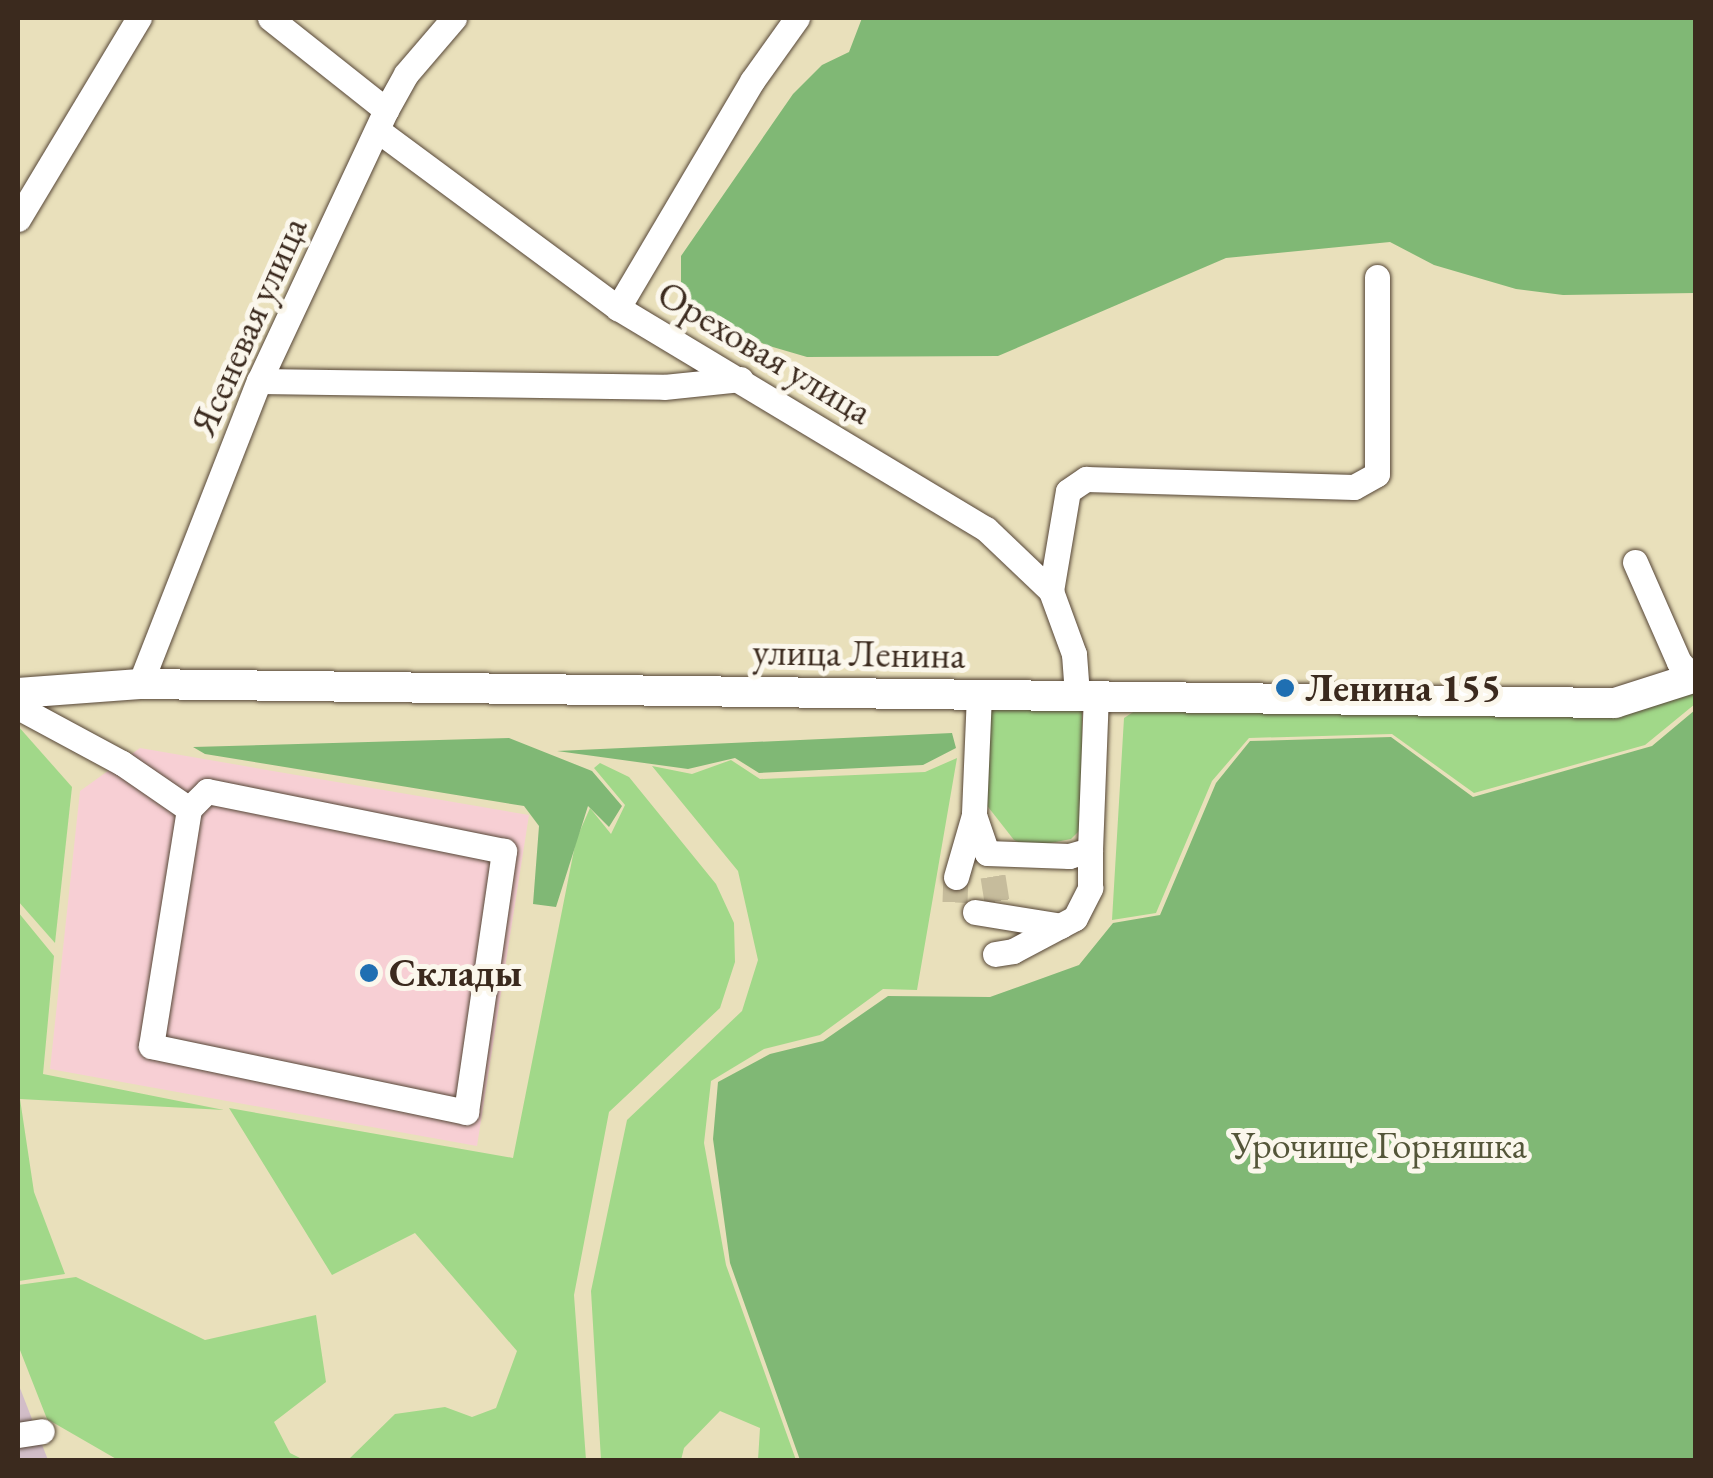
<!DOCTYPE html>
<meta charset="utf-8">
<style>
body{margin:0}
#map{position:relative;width:1713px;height:1478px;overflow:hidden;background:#e9e0bb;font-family:"EB Garamond",serif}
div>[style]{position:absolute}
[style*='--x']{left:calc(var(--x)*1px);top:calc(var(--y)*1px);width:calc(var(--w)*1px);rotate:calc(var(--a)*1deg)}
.built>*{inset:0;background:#f7cfd4}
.industrial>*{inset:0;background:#d2bdc8}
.green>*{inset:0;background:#a1d889}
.forest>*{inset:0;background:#80b875}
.minor-tunnel>*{height:25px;margin-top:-12.5px;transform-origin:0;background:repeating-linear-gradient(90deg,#c6bc9c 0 25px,transparent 0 37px)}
.roads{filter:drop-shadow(0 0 2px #554536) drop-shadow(0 0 2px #554536)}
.minor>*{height:25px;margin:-12.5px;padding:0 12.5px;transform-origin:12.5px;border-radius:12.5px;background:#fff}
.major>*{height:30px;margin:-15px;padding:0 15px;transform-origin:15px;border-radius:15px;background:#fff}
.dots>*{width:28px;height:28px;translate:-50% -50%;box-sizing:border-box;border:5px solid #fbf7ec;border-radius:50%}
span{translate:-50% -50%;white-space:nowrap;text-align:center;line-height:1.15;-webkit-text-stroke:10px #fbf7ec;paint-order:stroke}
.street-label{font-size:38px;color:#3b2a1e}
.poi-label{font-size:38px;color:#3b2a1e;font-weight:700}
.left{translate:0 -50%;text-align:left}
.park-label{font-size:38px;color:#545639}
.frame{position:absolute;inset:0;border:20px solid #3b2a1e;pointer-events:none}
</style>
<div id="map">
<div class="built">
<div style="clip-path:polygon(140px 748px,529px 815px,477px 1146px,50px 1069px,80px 791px)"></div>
</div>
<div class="industrial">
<div style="clip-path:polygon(18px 1383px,48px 1460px,18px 1460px)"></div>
</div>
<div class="green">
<div style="clip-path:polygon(1695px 687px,1695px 704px,1645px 745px,1474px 793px,1392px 734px,1249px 738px,1212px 781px,1156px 913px,1112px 920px,1124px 718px,1141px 707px)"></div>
<div style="clip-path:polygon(993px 704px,1082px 710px,1082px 828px,1071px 839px,1030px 847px,1014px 840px,985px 803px,984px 717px)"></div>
<div style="clip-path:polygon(18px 726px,72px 787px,55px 943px,18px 901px)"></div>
<div style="clip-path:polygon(957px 758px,917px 990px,883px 989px,820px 1035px,764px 1049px,711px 1081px,704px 1143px,726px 1265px,796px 1460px,758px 1460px,760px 1428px,720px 1411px,684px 1448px,681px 1460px,601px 1460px,591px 1291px,627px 1120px,742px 1011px,758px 960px,738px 871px,652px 766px,692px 774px,731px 760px,760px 779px,925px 772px)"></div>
<div style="clip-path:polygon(600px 763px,629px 777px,716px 884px,734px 923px,735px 962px,720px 1008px,609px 1112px,574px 1295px,586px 1460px,348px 1460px,395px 1414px,445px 1407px,472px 1417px,496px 1408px,517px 1351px,415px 1233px,332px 1275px,229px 1108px,513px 1158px,576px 840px,590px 808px,611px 834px,625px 805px,594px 768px)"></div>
<div style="clip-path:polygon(18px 912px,54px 956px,43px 1074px,224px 1110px,20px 1099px,34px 1192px,65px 1274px,19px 1281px)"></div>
<div style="clip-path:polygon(76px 1277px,205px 1340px,316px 1315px,326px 1382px,274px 1422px,290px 1453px,304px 1460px,118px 1460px,47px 1419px,18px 1345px,18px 1285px)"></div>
</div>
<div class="forest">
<div style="clip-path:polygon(862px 18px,1695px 18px,1695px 293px,1563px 295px,1516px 289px,1434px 265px,1390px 242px,1226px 258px,998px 356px,807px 357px,766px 345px,681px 305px,681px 256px,793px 94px,822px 65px,849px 52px)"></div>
<div style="clip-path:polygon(1695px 710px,1695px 1460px,800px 1460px,730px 1263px,713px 1139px,718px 1082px,770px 1054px,823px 1041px,888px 996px,990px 997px,1079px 965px,1113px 923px,1160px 915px,1216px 783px,1250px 741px,1391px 737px,1473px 797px,1652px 746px)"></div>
<div style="clip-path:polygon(952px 733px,956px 748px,923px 765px,759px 773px,735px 758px,688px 769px,557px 751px)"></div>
<div style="clip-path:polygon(509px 738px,592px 771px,622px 806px,609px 827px,588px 806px,556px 907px,533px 904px,539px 826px,524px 806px,205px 754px,193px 747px)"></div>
</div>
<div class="minor-tunnel">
<div style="--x:993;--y:876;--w:26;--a:81"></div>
<div style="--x:955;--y:902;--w:25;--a:-88"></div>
</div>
<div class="roads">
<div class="minor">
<div style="--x:270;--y:18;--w:148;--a:38.4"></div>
<div style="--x:797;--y:18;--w:77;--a:125.5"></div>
<div style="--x:752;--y:81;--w:264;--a:120.6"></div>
<div style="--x:618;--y:308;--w:429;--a:31"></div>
<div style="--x:986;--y:529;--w:90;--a:43.6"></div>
<div style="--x:380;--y:132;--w:296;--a:36.5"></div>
<div style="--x:18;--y:219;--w:235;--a:-59"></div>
<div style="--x:259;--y:381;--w:405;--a:0.8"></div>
<div style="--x:664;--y:387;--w:77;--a:-5.9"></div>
<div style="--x:1635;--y:562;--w:109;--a:66.3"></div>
<div style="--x:1679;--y:662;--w:22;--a:47"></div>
<div style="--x:140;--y:684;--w:326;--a:-68.6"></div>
<div style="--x:259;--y:381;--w:299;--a:-64.9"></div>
<div style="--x:386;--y:110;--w:41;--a:-60.9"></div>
<div style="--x:406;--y:74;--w:74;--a:-49.4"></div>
<div style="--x:979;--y:694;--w:121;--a:92.4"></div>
<div style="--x:974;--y:815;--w:40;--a:71.1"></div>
<div style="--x:987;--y:853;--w:82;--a:2.1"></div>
<div style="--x:1069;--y:856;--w:22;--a:-16"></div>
<div style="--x:1090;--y:850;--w:156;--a:-87.8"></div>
<div style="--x:1077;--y:694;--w:40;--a:-94.3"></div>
<div style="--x:1074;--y:654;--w:67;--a:-110.1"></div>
<div style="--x:1051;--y:591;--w:101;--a:-80.4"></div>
<div style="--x:1068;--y:491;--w:22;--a:-34"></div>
<div style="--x:1086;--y:479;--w:268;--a:1.7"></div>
<div style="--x:1354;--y:487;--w:26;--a:-29"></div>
<div style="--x:1377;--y:474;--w:197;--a:-90"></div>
<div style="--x:18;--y:707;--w:118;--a:28.3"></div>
<div style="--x:122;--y:763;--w:81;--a:34.5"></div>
<div style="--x:189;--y:809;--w:240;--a:99.1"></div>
<div style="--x:151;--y:1046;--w:322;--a:11.8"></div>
<div style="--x:466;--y:1112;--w:264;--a:-81.7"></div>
<div style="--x:504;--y:851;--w:303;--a:-168.6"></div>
<div style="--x:207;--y:791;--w:25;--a:135"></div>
<div style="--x:956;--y:877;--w:65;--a:-73.8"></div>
<div style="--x:975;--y:912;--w:87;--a:9.2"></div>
<div style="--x:995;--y:954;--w:18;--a:-9"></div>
<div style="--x:1013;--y:951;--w:70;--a:-28"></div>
<div style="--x:1075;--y:918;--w:34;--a:-63"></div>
<div style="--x:1090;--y:888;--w:38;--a:-90"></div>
<div style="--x:18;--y:1435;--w:24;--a:-9"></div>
</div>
<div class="major">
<div style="--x:18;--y:693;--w:122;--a:-4.2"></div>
<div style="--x:140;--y:684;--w:1475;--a:0.74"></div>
<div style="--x:1615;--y:703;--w:85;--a:-17.8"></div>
</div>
</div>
<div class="dots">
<div style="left:1285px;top:688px;background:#1f6fb2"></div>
<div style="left:369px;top:973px;background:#1f6fb2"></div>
</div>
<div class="street-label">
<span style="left:248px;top:326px;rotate:-66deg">Ясеневая улица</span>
<span style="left:765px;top:352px;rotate:31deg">Ореховая улица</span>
<span style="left:859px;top:653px;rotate:1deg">улица Ленина</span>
</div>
<div class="poi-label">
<span class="left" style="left:1305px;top:688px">Ленина 155</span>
<span class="left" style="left:389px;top:973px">Склады</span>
</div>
<div class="park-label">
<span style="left:1379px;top:1145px">Урочище Горняшка</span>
</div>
<div class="frame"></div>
</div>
